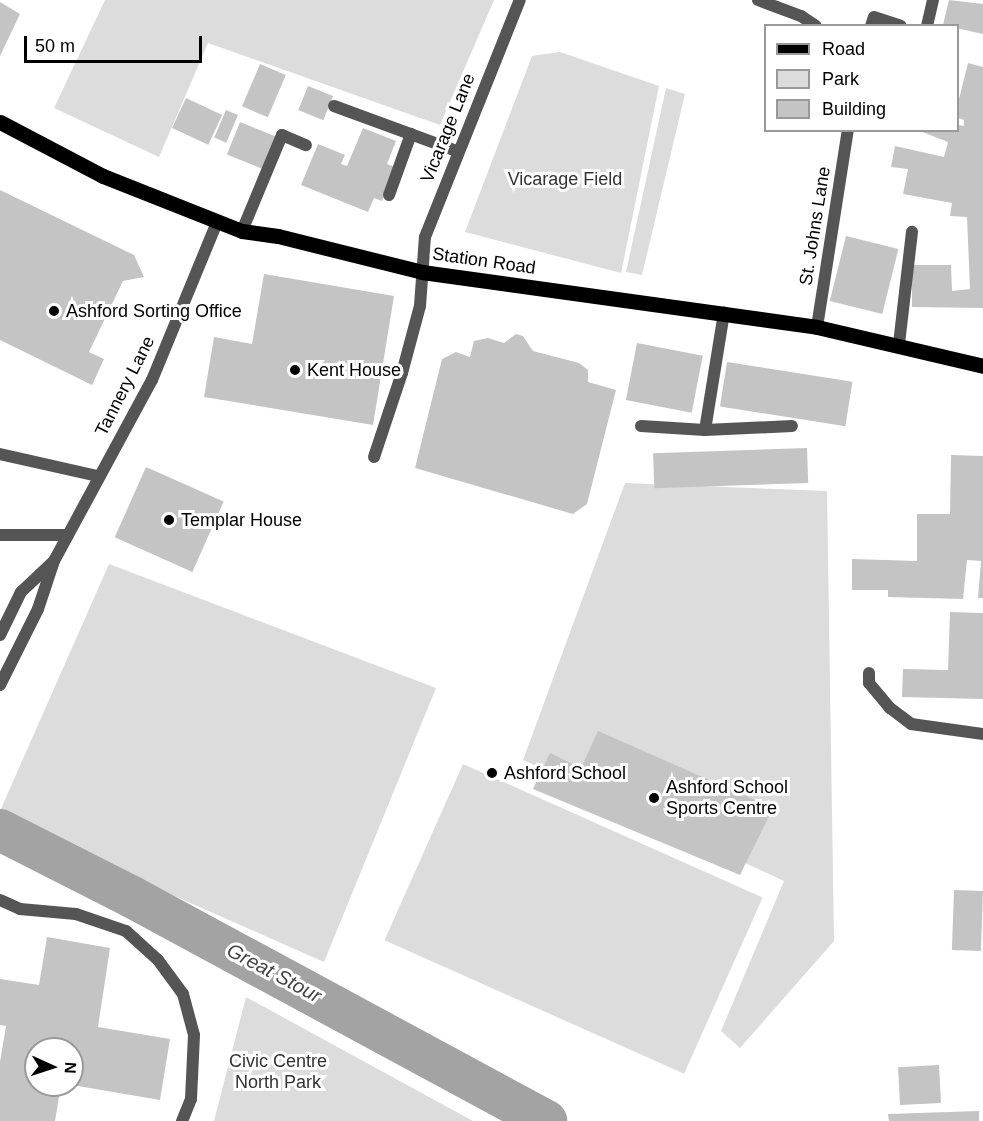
<!DOCTYPE html>
<style>
body{margin:0}
#map{position:relative;width:983px;height:1121px;overflow:hidden;background:#fff;font-family:Helvetica,sans-serif}
div>[style]{position:absolute}
[style*='--x']{left:calc(var(--x)*1px);top:calc(var(--y)*1px);width:calc(var(--w)*1px);rotate:calc(var(--a)*1deg)}
.green>*{inset:0;background:#dcdcdc;transform-origin:0 0}
.river>*{height:42px;margin:-21px;padding:0 21px;transform-origin:21px;border-radius:21px;background:#a3a3a3}
.building>*{inset:0;background:#c4c4c4;transform-origin:0 0}
.lane>*{height:12px;margin:-6px;padding:0 6px;transform-origin:6px;border-radius:6px;background:#555}
.street>*{height:12px;margin:-6px;padding:0 6px;transform-origin:6px;border-radius:6px;background:#555}
.primary>*{height:15px;margin:-7.5px;padding:0 7.5px;transform-origin:7.5px;border-radius:7.5px;background:#000}
.dots>*{width:16px;height:16px;translate:-50% -50%;box-sizing:border-box;border:3px solid #fff;border-radius:50%}
span{translate:-50% -50%;white-space:nowrap;text-align:center;line-height:1.15;-webkit-text-stroke:6px #fff;paint-order:stroke}
.street-label{font-size:18px;color:#000}
.park-label{font-size:18px;color:#333}
.poi-label{font-size:18px;color:#000}
.left{translate:0 -50%;text-align:left}
.water-label{font-size:20px;color:#444;font-style:italic}
.legend{position:absolute;left:764px;top:24px;width:195px;height:108px;box-sizing:border-box;background:#fff;border:2px solid #999;margin:0;padding:8px 10px;list-style:none;font-size:18px;color:#000}
.legend li{display:flex;align-items:center;gap:12px;height:30px}
.legend b{width:30px;border:2px solid #999}
.north{position:absolute;left:24px;top:1037px;width:60px;height:60px;box-sizing:border-box;background:#fff;border:2px solid #999;border-radius:50%;rotate:93deg;font-size:16px;font-weight:700;line-height:24px;text-align:center;color:#000}
.north::after{content:'';display:block;margin:auto;width:21px;height:27px;background:#000;clip-path:polygon(50% 0,100% 100%,50% 72%,0 100%)}
.scale{position:absolute;left:24px;top:36px;width:178px;height:27px;box-sizing:border-box;border:3px solid #000;border-top:0;padding-left:8px;font-size:18px;line-height:21px;white-space:nowrap;color:#000;-webkit-text-stroke:4px #fff;paint-order:stroke}
</style>
<div id="map">
<div class="green">
<div style="clip-path:polygon(105px 0,494px 0,440px 125px,208px 43px,159px 157px,54px 108px)"></div>
<div style="clip-path:polygon(560px 52px,659px 86px,621px 273px,465px 232px,532px 56px)"></div>
<div style="clip-path:polygon(666px 88px,685px 94px,642px 275px,626px 272px)"></div>
<div style="clip-path:polygon(625px 483px,827px 491px,834px 941px,740px 1048px,721px 1031px,784px 881px,523px 760px)"></div>
<div style="clip-path:polygon(109px 564px,436px 688px,324px 962px,0 819px,0 811px)"></div>
<div style="left:463px;top:764px;width:328px;height:193px;rotate:24deg"></div>
<div style="clip-path:polygon(246px 997px,473px 1121px,214px 1121px)"></div>
</div>
<div class="river">
<div style="--x:0;--y:830;--w:148;--a:26.9"></div>
<div style="--x:132;--y:897;--w:471;--a:28.4"></div>
</div>
<div class="building">
<div style="clip-path:polygon(949px 0,983px 4px,983px 34px,943px 25px)"></div>
<div style="clip-path:polygon(0 2px,20px 14px,0 56px)"></div>
<div style="clip-path:polygon(968px 63px,983px 67px,983px 308px,912px 307px,912px 265px,951px 265px,952px 291px,970px 289px,967px 217px,950px 216px,952px 203px,903px 194px,908px 169px,891px 167px,895px 146px,944px 157px,948px 142px,917px 130px,958px 130px,958px 125px,964px 126px,964px 120px,958px 118px,958px 103px)"></div>
<div style="left:260px;top:64px;width:28px;height:46px;rotate:23deg"></div>
<div style="left:308px;top:86px;width:27px;height:26px;rotate:22deg"></div>
<div style="left:186px;top:98px;width:40px;height:33px;rotate:25deg"></div>
<div style="left:226px;top:110px;width:13px;height:30px;rotate:23deg"></div>
<div style="left:240px;top:122px;width:38px;height:35px;rotate:22deg"></div>
<div style="clip-path:polygon(363px 128px,396px 141px,387px 164px,395px 167px,382px 201px,374px 198px,368px 212px,301px 185px,318px 144px,345px 155px,341px 164px,347px 166px)"></div>
<div style="clip-path:polygon(0 190px,134px 255px,144px 277px,123px 281px,89px 352px,104px 359px,92px 385px,0 340px)"></div>
<div style="left:846px;top:236px;width:54px;height:67px;rotate:14deg"></div>
<div style="clip-path:polygon(264px 274px,394px 296px,373px 425px,204px 397px,214px 337px,252px 344px)"></div>
<div style="clip-path:polygon(516px 334px,523px 336px,533px 351px,579px 363px,588px 370px,588px 382px,616px 390px,587px 504px,573px 514px,415px 468px,442px 359px,456px 352px,470px 357px,474px 341px,488px 338px,504px 343px)"></div>
<div style="left:637px;top:343px;width:67px;height:58px;rotate:11deg"></div>
<div style="left:727px;top:362px;width:127px;height:45px;rotate:9deg"></div>
<div style="left:807px;top:448px;width:35px;height:154px;rotate:88deg"></div>
<div style="clip-path:polygon(951px 455px,983px 456px,983px 598px,978px 598px,981px 561px,967px 560px,963px 599px,888px 597px,888px 590px,852px 590px,852px 559px,917px 561px,917px 514px,950px 514px)"></div>
<div style="left:146px;top:467px;width:85px;height:77px;rotate:24deg"></div>
<div style="clip-path:polygon(950px 612px,983px 613px,983px 699px,902px 697px,903px 669px,948px 670px)"></div>
<div style="clip-path:polygon(598px 731px,773px 808px,740px 875px,533px 789px,550px 753px,581px 768px)"></div>
<div style="left:954px;top:890px;width:29px;height:60px;rotate:2deg"></div>
<div style="clip-path:polygon(47px 937px,110px 948px,98px 1027px,170px 1039px,160px 1100px,72px 1085px,72px 1049px,36px 1049px,36px 1085px,61px 1085px,55px 1121px,0 1121px,0 1062px,6px 1026px,0 1025px,0 979px,39px 985px)"></div>
<div style="left:939px;top:1065px;width:38px;height:41px;rotate:87deg"></div>
<div style="clip-path:polygon(979px 1111px,979px 1121px,889px 1121px,888px 1114px)"></div>
</div>
<div class="lane">
<div style="--x:758;--y:0;--w:46;--a:20.4"></div>
<div style="--x:801;--y:16;--w:18;--a:34"></div>
<div style="--x:871;--y:26;--w:9;--a:-72"></div>
<div style="--x:874;--y:17;--w:28;--a:18"></div>
<div style="--x:334;--y:106;--w:131;--a:20.1"></div>
<div style="--x:389;--y:195;--w:65;--a:-70.2"></div>
<div style="--x:242;--y:231;--w:104;--a:-67.4"></div>
<div style="--x:282;--y:135;--w:26;--a:23"></div>
<div style="--x:899;--y:344;--w:113;--a:-83.4"></div>
<div style="--x:641;--y:426;--w:64;--a:3.6"></div>
<div style="--x:705;--y:430;--w:87;--a:-2.6"></div>
<div style="--x:705;--y:430;--w:119;--a:-80.8"></div>
<div style="--x:0;--y:454;--w:100;--a:12.7"></div>
<div style="--x:0;--y:535;--w:68;--a:0"></div>
<div style="--x:869;--y:673;--w:10;--a:90"></div>
<div style="--x:869;--y:683;--w:33;--a:50"></div>
<div style="--x:890;--y:708;--w:26;--a:37"></div>
<div style="--x:911;--y:724;--w:73;--a:7.9"></div>
</div>
<div class="street">
<div style="--x:927;--y:26;--w:27;--a:-77"></div>
<div style="--x:817;--y:327;--w:199;--a:-81.1"></div>
<div style="--x:374;--y:457;--w:89;--a:-71.6"></div>
<div style="--x:402;--y:373;--w:69;--a:-75"></div>
<div style="--x:420;--y:306;--w:69;--a:-85.9"></div>
<div style="--x:425;--y:237;--w:255;--a:-68.2"></div>
<div style="--x:0;--y:635;--w:48;--a:-64"></div>
<div style="--x:21;--y:592;--w:44;--a:-43.2"></div>
<div style="--x:0;--y:685;--w:85;--a:-63.4"></div>
<div style="--x:38;--y:609;--w:51;--a:-71.6"></div>
<div style="--x:54;--y:561;--w:206;--a:-61.6"></div>
<div style="--x:152;--y:380;--w:171;--a:-67.6"></div>
<div style="--x:0;--y:900;--w:22;--a:24"></div>
<div style="--x:20;--y:909;--w:56;--a:5.1"></div>
<div style="--x:76;--y:914;--w:53;--a:18.8"></div>
<div style="--x:126;--y:931;--w:43;--a:42.2"></div>
<div style="--x:158;--y:960;--w:42;--a:53.7"></div>
<div style="--x:183;--y:994;--w:42;--a:75"></div>
<div style="--x:194;--y:1035;--w:64;--a:92.7"></div>
<div style="--x:191;--y:1099;--w:24;--a:112"></div>
</div>
<div class="primary">
<div style="--x:0;--y:122;--w:116;--a:27.7"></div>
<div style="--x:103;--y:176;--w:149;--a:21.6"></div>
<div style="--x:242;--y:231;--w:36;--a:8"></div>
<div style="--x:278;--y:236;--w:148;--a:14"></div>
<div style="--x:422;--y:272;--w:399;--a:7.9"></div>
<div style="--x:817;--y:327;--w:171;--a:13.2"></div>
</div>
<div class="dots">
<div style="left:54px;top:311px;background:#000"></div>
<div style="left:295px;top:370px;background:#000"></div>
<div style="left:169px;top:520px;background:#000"></div>
<div style="left:492px;top:773px;background:#000"></div>
<div style="left:654px;top:798px;background:#000"></div>
</div>
<div class="street-label">
<span style="left:448px;top:128px;rotate:-68deg">Vicarage Lane</span>
<span style="left:815px;top:226px;rotate:-81deg">St. Johns Lane</span>
<span style="left:484px;top:261px;rotate:8deg">Station Road</span>
<span style="left:125px;top:386px;rotate:-63deg">Tannery Lane</span>
</div>
<div class="park-label">
<span style="left:565px;top:179px">Vicarage Field</span>
<span style="left:278px;top:1072px">Civic Centre<br>North Park</span>
</div>
<div class="poi-label">
<span class="left" style="left:66px;top:311px">Ashford Sorting Office</span>
<span class="left" style="left:307px;top:370px">Kent House</span>
<span class="left" style="left:181px;top:520px">Templar House</span>
<span class="left" style="left:504px;top:773px">Ashford School</span>
<span class="left" style="left:666px;top:798px">Ashford School<br>Sports Centre</span>
</div>
<div class="water-label">
<span style="left:274px;top:973px;rotate:28deg">Great Stour</span>
</div>
<ul class="legend">
<li><b style="height:8px;background:#000"></b>Road</li>
<li><b style="height:16px;background:#dcdcdc"></b>Park</li>
<li><b style="height:16px;background:#c4c4c4"></b>Building</li>
</ul>
<div class="north">N</div>
<div class="scale">50 m</div>
</div>
